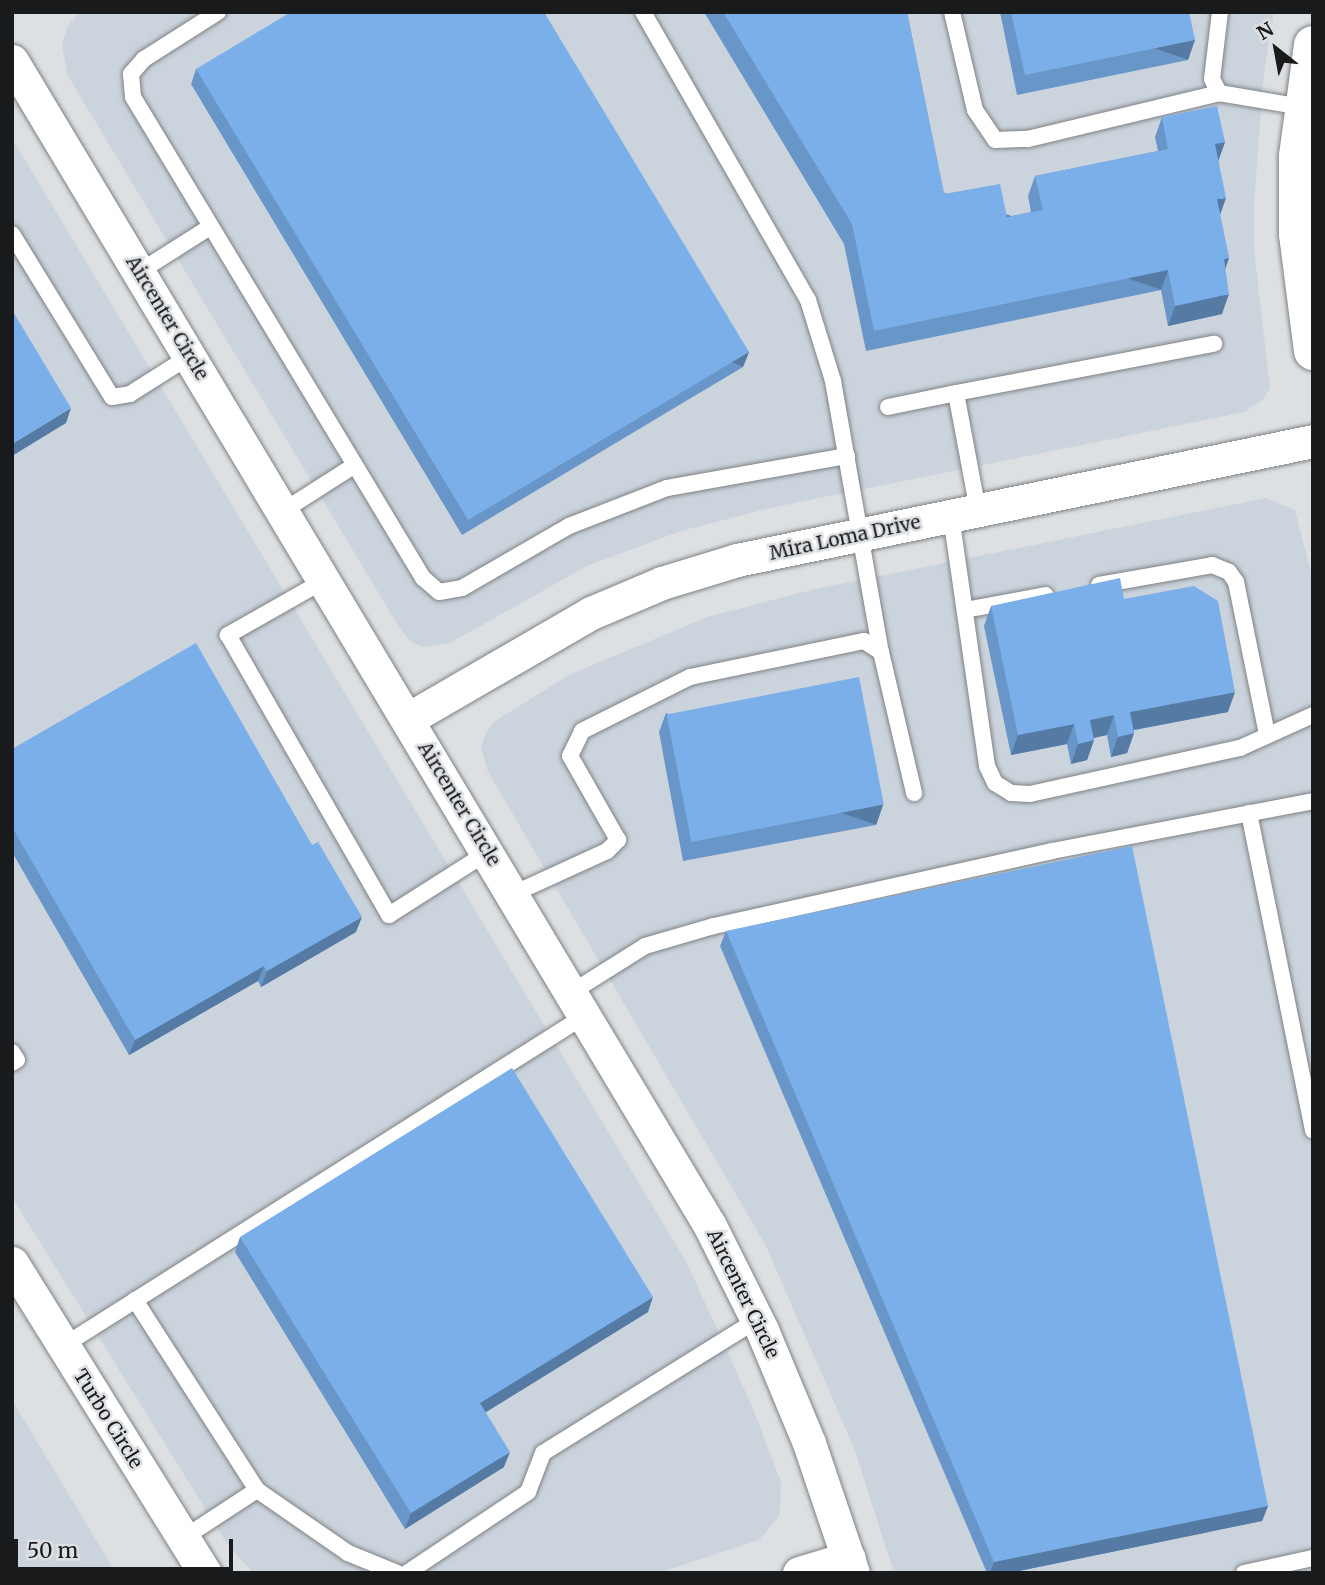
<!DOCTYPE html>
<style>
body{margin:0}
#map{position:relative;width:1325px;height:1585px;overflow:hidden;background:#dde0e3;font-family:Merriweather,serif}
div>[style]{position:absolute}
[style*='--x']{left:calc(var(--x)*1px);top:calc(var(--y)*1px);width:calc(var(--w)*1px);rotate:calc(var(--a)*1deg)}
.built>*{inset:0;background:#cbd3dc}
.roads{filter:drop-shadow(0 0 2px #7f8284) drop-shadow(0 0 2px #7f8284)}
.lane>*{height:16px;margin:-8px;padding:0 8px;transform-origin:8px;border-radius:8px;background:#fff}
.street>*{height:33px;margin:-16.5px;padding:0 16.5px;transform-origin:16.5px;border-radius:16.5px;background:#fff}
.secondary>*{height:38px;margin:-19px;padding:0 19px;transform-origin:19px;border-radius:19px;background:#fff}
.wall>*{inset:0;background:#6996c8}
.shaded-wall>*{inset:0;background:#557aa3;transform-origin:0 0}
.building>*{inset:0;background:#7aafe9;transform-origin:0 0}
span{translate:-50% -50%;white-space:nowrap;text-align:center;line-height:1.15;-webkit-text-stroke:5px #dde0e3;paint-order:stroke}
.street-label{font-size:19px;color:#191a1b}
.frame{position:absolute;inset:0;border:14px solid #191a1b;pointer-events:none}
.north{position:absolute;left:1241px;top:14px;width:70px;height:70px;-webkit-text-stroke:5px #dde0e3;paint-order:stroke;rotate:329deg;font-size:19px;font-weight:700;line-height:28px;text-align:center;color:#191a1b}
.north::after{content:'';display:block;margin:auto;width:24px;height:32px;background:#191a1b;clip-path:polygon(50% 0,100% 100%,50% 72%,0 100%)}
.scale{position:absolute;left:14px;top:1539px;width:219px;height:32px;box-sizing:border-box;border:4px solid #191a1b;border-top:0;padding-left:9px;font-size:21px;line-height:24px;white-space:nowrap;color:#191a1b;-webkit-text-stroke:5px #dde0e3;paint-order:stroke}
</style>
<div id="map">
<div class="built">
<div style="clip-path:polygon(80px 12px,1274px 12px,1264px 72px,1254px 203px,1254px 249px,1270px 388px,1263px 399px,1245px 412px,770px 508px,681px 531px,587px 566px,450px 643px,423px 647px,411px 642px,400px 629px,68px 76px,62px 45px,67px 27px)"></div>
<div style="clip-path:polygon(12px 138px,687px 1263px,752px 1406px,781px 1482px,780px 1515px,759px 1540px,658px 1573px,253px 1573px,227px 1544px,12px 1197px)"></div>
<div style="clip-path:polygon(1266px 498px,1295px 510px,1313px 580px,1313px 1573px,894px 1573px,854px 1448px,765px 1244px,488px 772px,481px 747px,486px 733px,495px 721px,569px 675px,707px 617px,815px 589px)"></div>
<div style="clip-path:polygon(12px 1400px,116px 1573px,12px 1573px)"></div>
</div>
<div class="roads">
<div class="lane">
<div style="--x:218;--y:12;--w:88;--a:147.6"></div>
<div style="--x:144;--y:59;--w:20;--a:131"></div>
<div style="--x:131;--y:74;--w:23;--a:85"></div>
<div style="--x:133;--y:97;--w:562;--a:58.91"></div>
<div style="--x:423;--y:578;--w:21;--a:41"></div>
<div style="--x:439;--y:592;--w:23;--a:-10"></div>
<div style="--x:462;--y:588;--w:124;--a:-30.1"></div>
<div style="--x:569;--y:526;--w:105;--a:-21.2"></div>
<div style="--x:667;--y:488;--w:183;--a:-10.1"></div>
<div style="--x:643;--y:12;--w:332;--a:60.2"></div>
<div style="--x:808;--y:300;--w:85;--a:72.8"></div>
<div style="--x:833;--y:381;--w:275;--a:80"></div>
<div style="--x:952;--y:12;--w:101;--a:76.8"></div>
<div style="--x:975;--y:110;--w:36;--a:56"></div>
<div style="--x:995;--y:140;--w:33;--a:-2"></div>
<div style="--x:1028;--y:139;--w:196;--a:-13.5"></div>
<div style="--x:1220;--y:12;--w:67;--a:96.8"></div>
<div style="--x:1212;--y:79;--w:16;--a:63"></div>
<div style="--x:1219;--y:93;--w:85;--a:9.5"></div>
<div style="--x:12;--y:234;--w:191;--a:58.5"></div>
<div style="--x:112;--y:397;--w:18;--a:-9"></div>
<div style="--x:130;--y:394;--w:71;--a:-32.3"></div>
<div style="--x:139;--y:272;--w:84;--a:-32.4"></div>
<div style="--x:956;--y:393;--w:263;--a:-10.8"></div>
<div style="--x:888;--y:407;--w:69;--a:-11.6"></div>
<div style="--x:956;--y:393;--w:119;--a:79.4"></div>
<div style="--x:283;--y:511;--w:85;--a:-32.6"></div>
<div style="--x:951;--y:516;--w:253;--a:81.8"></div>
<div style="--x:987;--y:766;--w:19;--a:65"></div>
<div style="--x:995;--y:783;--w:19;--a:32"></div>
<div style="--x:1011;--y:793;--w:19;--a:3"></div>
<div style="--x:1030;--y:794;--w:215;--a:-12.4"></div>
<div style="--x:1240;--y:748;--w:80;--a:-24.3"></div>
<div style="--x:325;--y:580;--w:112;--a:150.4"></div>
<div style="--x:228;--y:635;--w:323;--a:60.1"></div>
<div style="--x:389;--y:915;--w:117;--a:-32.5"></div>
<div style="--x:1099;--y:585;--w:115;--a:-10"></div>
<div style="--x:1212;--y:565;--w:18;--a:22"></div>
<div style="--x:1229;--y:572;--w:12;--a:55"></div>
<div style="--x:1236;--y:582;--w:156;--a:78.5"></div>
<div style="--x:965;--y:610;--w:82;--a:-10.5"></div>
<div style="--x:1249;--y:813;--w:324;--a:78.6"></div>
<div style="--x:513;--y:894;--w:103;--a:-24.6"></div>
<div style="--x:607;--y:851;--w:16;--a:-45"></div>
<div style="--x:618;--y:840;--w:97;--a:-119.7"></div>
<div style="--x:570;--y:756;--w:28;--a:-64"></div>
<div style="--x:582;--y:731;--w:121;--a:-26.6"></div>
<div style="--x:690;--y:677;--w:178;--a:-11.7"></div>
<div style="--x:864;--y:641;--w:20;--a:33"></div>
<div style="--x:881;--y:652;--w:145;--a:76.8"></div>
<div style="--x:572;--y:992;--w:86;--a:-32.2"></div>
<div style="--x:645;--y:946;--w:72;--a:-16.2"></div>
<div style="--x:714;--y:926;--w:346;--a:-12.5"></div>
<div style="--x:1052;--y:851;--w:266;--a:-10.8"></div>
<div style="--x:12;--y:1052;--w:9;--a:58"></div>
<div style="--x:17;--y:1060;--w:6;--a:149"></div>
<div style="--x:135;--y:1300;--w:226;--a:57.3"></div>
<div style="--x:257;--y:1490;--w:111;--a:34.7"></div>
<div style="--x:348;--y:1553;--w:53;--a:22.2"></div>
<div style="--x:63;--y:1346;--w:619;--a:-32.33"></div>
<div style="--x:182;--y:1539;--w:90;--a:-33.2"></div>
<div style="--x:407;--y:1573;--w:146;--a:-33.8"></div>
<div style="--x:528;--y:1492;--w:42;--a:-69"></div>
<div style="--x:543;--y:1453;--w:252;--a:-31.9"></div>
<div style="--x:1244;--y:1573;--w:71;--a:-12.3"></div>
</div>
<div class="street">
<div style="--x:12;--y:61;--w:1356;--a:59.07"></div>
<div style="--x:709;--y:1224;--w:119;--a:63.4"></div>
<div style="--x:762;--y:1330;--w:122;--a:67.4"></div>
<div style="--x:809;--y:1443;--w:137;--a:71.3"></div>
<div style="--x:408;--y:719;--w:211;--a:-30.1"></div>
<div style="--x:591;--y:613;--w:77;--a:-22.9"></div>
<div style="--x:662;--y:583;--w:78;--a:-17"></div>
<div style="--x:737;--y:560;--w:588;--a:-11.67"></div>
<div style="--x:12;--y:1263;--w:365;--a:58.1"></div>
<div style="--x:799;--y:1573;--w:52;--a:-16.7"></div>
</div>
<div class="secondary">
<div style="--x:1313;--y:45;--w:112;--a:97.7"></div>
<div style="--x:1298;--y:156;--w:78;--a:90"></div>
<div style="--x:1298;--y:234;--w:118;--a:82.7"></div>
</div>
</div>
<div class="wall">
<div style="clip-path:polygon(704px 12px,907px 12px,944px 194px,1007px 217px,1031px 212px,1028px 196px,1035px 176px,1158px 151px,1155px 137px,1162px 117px,1225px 142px,1218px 160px,1220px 215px,1229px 258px,1225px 269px,1222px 314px,1168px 326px,1161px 290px,866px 351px,844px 244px)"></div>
<div style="clip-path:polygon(1000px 12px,1189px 12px,1188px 60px,1017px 95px)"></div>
<div style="clip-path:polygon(196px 69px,749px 352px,743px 367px,462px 535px,191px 84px)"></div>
<div style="clip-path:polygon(1124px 599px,1228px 712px,1134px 730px,1134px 733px,1127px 753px,1111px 757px,1107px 735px,1094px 738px,1094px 740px,1087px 760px,1071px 764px,1067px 744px,1011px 755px,984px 626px,991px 606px)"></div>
<div style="clip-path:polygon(666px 713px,883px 805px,876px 825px,683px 861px,659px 732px)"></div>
<div style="clip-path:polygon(12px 749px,356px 932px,261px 987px,258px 981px,129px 1055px,12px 852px)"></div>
<div style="clip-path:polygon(726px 931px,1268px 1506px,1262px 1521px,1009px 1573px,987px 1573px,720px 946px)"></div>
<div style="clip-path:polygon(240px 1237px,648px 1312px,485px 1412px,504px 1467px,405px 1529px,235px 1252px)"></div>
</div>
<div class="shaded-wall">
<div style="left:1195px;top:40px;width:21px;height:174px;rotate:109deg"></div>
<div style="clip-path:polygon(1225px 142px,1218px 162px,1215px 144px)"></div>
<div style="clip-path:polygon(1226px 198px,1219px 218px,1217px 199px)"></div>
<div style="clip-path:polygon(1229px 258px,1222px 278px,1224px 259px)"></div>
<div style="left:1168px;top:270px;width:21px;height:300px;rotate:109deg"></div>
<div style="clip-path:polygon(1229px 294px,1222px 314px,1168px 326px,1175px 306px)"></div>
<div style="left:749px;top:352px;width:16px;height:327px;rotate:112deg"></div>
<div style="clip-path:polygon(71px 408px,66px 423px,12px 456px,12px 444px)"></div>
<div style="clip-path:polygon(1235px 692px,1228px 712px,1123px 732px,1130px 712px)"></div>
<div style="clip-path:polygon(1114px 715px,1107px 735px,1083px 740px,1090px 720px)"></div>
<div style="clip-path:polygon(1074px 724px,1067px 744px,1011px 755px,1018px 735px)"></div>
<div style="clip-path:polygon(1134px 733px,1127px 753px,1111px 757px,1118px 737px)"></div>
<div style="clip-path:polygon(1094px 740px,1087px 760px,1071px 764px,1078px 744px)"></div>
<div style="left:883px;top:805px;width:21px;height:196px;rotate:109deg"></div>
<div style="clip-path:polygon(362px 917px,356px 932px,261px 987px,267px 971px)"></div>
<div style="clip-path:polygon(264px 966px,258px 981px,129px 1055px,135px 1040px)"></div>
<div style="clip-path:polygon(653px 1297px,648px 1312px,475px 1419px,480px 1403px)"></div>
<div style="clip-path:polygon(510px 1452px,504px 1467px,405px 1529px,411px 1513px)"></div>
<div style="clip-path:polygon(1268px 1506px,1262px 1521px,1009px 1573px,990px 1573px,994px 1562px)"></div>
</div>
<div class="building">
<div style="clip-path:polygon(291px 12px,544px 12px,749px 352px,468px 520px,196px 69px)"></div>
<div style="clip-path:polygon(723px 12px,907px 12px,944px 194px,1000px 184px,1007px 217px,1043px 210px,1035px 176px,1168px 149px,1162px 117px,1217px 106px,1225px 142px,1215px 144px,1226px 198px,1217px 199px,1229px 258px,1224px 259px,1229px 294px,1175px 306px,1168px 270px,874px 331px,852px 224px)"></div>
<div style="clip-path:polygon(1011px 12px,1189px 12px,1195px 40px,1025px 75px)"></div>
<div style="clip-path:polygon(12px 310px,71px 408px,12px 444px)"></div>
<div style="clip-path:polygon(1120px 578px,1124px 599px,1194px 586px,1218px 601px,1235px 692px,1130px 712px,1134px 733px,1118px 737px,1114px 715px,1090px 720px,1094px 740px,1078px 744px,1074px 724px,1018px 735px,991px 606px)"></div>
<div style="clip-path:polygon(196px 643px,312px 845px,318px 842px,362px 917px,267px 971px,264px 966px,135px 1040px,12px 827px,12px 749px)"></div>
<div style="left:859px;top:677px;width:130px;height:196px;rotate:79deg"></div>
<div style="clip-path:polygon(1132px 846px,1268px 1506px,994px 1562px,726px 931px)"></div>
<div style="clip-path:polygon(512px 1068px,653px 1297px,480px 1403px,510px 1452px,411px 1513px,240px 1237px)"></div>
</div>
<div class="street-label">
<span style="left:167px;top:318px;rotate:59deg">Aircenter Circle</span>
<span style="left:845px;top:538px;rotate:-12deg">Mira Loma Drive</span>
<span style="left:459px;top:804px;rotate:59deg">Aircenter Circle</span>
<span style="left:743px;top:1294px;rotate:64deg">Aircenter Circle</span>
<span style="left:108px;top:1419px;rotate:58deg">Turbo Circle</span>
</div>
<div class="frame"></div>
<div class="north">N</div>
<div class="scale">50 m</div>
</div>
